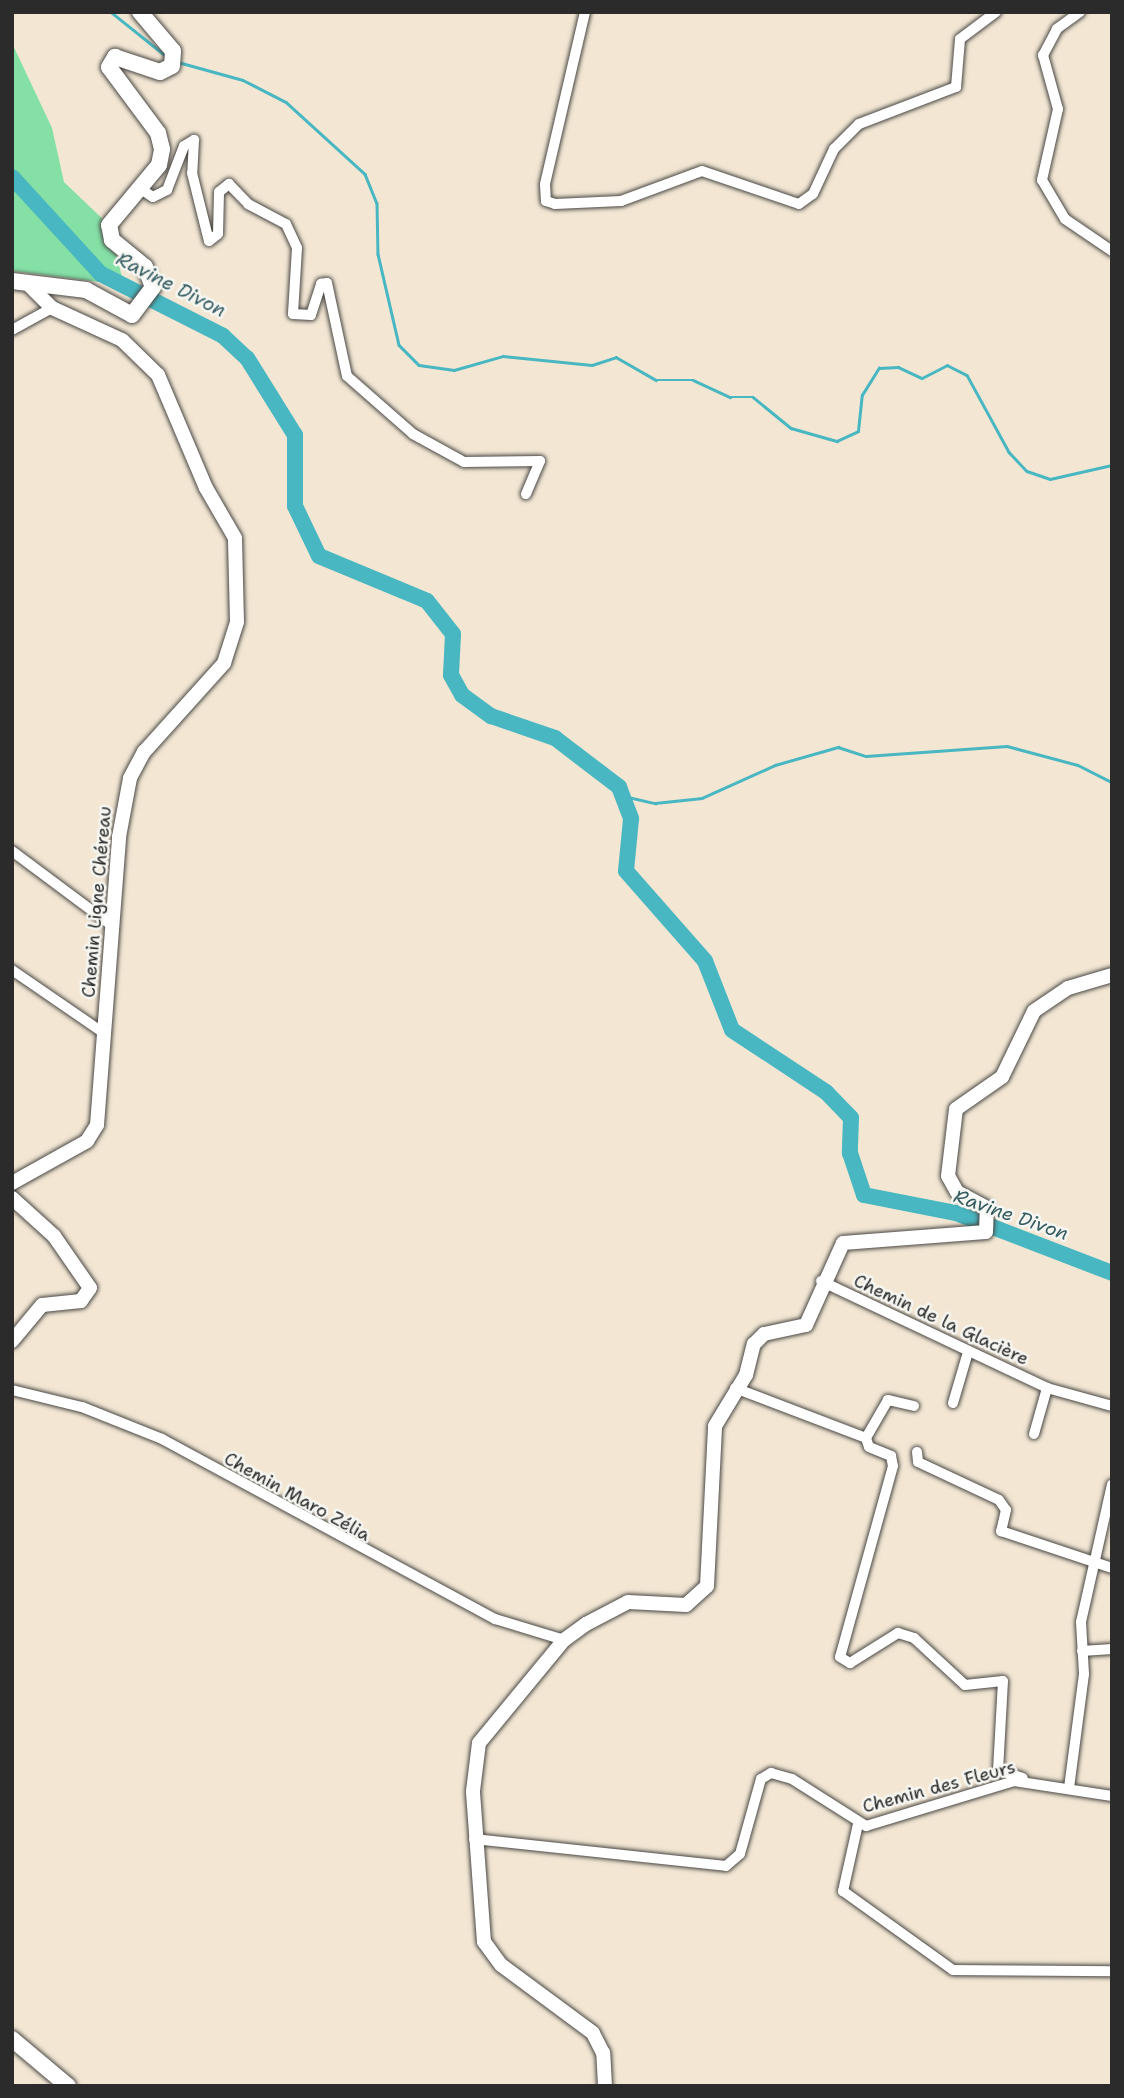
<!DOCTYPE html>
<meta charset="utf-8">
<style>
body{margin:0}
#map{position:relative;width:1124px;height:2098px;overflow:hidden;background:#f3e7d4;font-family:"Shantell Sans",sans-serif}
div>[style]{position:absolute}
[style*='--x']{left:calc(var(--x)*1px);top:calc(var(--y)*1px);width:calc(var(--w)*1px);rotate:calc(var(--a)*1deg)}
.green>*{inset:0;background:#85e0a6}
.stream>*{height:2.5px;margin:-1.25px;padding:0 1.25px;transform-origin:1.25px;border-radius:1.25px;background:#48b7c1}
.river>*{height:16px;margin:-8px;padding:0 8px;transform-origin:8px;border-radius:8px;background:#48b7c1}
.roads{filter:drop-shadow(0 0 2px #494744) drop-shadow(0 0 2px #494744)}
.street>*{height:10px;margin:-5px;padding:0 5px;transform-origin:5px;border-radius:5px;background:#fff}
.secondary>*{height:14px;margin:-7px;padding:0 7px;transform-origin:7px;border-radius:7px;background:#fff}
.primary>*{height:16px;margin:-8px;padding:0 8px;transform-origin:8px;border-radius:8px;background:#fff}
span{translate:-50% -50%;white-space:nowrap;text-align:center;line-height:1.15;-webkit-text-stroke:5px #f6f6f2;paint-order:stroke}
.street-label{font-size:18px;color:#2b2b2b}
.water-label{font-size:19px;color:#355c60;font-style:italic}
.frame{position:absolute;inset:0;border:14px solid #2b2b2b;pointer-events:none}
</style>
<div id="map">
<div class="green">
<div style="clip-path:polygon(12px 43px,52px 128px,64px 182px,109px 225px,124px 285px,12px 271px)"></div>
</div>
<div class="stream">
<div style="--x:111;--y:12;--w:70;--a:38.7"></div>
<div style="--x:178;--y:62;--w:67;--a:15.5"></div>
<div style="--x:243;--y:80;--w:48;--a:27.1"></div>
<div style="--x:286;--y:102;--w:107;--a:42.3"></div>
<div style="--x:365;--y:174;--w:31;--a:68"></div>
<div style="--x:377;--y:203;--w:51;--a:88.9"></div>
<div style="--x:378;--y:254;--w:93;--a:77"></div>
<div style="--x:399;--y:345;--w:28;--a:45"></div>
<div style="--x:419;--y:365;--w:35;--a:8"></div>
<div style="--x:454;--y:370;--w:51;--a:-15.9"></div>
<div style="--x:503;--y:356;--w:89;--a:5.8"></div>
<div style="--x:592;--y:365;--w:25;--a:-18"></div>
<div style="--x:616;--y:357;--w:46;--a:29.9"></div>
<div style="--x:656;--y:380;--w:37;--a:0"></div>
<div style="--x:693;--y:380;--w:41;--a:24.7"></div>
<div style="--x:730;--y:397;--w:23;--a:0"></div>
<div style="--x:753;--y:397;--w:49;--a:39.2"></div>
<div style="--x:791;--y:428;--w:48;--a:15.8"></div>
<div style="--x:837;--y:441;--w:23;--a:-25"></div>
<div style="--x:858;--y:431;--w:36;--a:-84"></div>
<div style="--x:862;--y:395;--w:32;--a:-58"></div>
<div style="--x:879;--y:368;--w:19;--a:-3"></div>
<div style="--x:898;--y:367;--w:26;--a:25"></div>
<div style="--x:922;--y:378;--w:28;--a:-27"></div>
<div style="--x:947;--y:365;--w:22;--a:27"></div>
<div style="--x:967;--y:375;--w:88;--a:61.4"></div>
<div style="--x:1009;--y:452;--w:26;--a:47"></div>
<div style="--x:1027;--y:471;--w:24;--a:19"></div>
<div style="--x:1050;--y:479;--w:64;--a:-12.7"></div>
<div style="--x:628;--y:797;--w:28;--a:13"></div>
<div style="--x:655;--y:803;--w:47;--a:-6.1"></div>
<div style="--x:702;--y:798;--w:80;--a:-24.3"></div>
<div style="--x:775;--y:765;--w:66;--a:-15.9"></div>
<div style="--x:838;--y:747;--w:29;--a:18"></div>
<div style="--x:866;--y:756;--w:141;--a:-4.1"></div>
<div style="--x:1007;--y:746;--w:73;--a:15"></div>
<div style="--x:1078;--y:765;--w:38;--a:27"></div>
</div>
<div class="river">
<div style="--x:12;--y:177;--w:132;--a:47.5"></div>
<div style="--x:101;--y:274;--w:137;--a:26.9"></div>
<div style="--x:223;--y:336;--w:33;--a:43"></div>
<div style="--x:247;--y:358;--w:91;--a:58.1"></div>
<div style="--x:295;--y:435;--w:71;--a:90"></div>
<div style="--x:295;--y:506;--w:55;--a:64.4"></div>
<div style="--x:319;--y:556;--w:117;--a:22.6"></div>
<div style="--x:427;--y:601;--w:42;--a:51.8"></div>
<div style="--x:453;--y:634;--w:41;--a:92.8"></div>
<div style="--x:451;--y:675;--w:23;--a:61"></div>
<div style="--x:462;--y:695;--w:36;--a:36"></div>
<div style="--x:491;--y:716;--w:68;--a:19"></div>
<div style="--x:555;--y:738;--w:81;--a:37.4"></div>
<div style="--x:619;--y:787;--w:34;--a:69"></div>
<div style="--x:631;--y:819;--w:52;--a:95.5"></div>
<div style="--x:626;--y:871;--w:120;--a:48.7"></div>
<div style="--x:705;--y:961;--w:74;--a:68.6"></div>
<div style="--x:732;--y:1030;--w:113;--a:33.4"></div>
<div style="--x:826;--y:1092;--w:36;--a:46"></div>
<div style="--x:851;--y:1118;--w:35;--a:92"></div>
<div style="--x:850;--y:1153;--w:44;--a:71.6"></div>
<div style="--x:864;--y:1195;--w:94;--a:11.1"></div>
<div style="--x:956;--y:1213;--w:167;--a:21"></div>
</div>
<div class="roads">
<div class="street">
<div style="--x:585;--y:12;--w:177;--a:103.1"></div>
<div style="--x:545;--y:184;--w:17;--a:87"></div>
<div style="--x:546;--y:201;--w:9;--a:18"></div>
<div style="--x:555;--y:204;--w:66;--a:-2.6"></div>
<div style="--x:621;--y:201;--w:86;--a:-20.3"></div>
<div style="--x:702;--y:171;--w:102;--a:18.8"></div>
<div style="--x:799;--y:204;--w:17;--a:-36"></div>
<div style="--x:813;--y:194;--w:50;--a:-65"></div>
<div style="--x:834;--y:149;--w:35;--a:-45"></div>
<div style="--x:859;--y:124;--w:104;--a:-20.9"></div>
<div style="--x:956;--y:87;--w:48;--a:-85.2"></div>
<div style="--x:960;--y:39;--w:45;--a:-36.9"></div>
<div style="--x:1080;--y:12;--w:29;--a:144"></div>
<div style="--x:1057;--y:29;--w:30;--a:118"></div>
<div style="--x:1043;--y:55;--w:56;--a:74.5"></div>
<div style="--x:1058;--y:109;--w:73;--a:102.7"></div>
<div style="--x:1042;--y:180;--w:45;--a:59.5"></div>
<div style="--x:1065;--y:219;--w:57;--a:34.2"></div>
<div style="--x:141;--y:189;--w:14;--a:34"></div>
<div style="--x:153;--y:197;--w:16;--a:-27"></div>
<div style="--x:167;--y:190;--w:47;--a:-68.9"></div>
<div style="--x:184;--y:146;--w:12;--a:-31"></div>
<div style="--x:194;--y:140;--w:33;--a:93"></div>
<div style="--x:192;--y:173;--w:70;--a:76"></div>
<div style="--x:209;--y:241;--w:11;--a:-38"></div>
<div style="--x:218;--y:234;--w:42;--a:-88.6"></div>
<div style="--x:219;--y:192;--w:13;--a:-39"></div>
<div style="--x:229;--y:184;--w:28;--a:46"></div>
<div style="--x:248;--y:204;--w:43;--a:27.8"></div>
<div style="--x:286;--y:224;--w:26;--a:65"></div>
<div style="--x:297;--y:248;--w:66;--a:93.5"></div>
<div style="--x:293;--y:314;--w:18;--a:3"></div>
<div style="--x:311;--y:315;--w:33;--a:-72"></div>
<div style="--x:321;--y:284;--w:6;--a:-9"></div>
<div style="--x:327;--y:283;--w:95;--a:77.9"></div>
<div style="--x:347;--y:376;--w:88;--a:41.3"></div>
<div style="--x:413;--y:434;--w:58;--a:28.8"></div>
<div style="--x:464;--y:462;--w:76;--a:-0.8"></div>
<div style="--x:540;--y:461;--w:36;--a:113"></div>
<div style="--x:12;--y:330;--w:46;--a:-28.8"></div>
<div style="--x:12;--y:851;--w:127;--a:36.7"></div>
<div style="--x:12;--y:970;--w:113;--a:34.5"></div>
<div style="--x:821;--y:1281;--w:250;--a:25.3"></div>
<div style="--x:1047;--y:1388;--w:67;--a:15.5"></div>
<div style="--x:735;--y:1388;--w:140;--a:20.9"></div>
<div style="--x:12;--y:1390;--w:72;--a:13.7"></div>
<div style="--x:82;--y:1407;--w:86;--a:21.8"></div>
<div style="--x:162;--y:1439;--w:379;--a:28.4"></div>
<div style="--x:495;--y:1619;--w:72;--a:16.9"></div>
<div style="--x:953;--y:1403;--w:53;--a:-73.6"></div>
<div style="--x:914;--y:1406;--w:27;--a:-167"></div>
<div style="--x:888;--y:1400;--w:44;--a:120.1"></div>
<div style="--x:866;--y:1438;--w:9;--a:72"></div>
<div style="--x:869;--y:1447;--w:24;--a:22"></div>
<div style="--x:891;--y:1456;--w:10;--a:79"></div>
<div style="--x:893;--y:1466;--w:198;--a:105.5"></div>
<div style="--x:840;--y:1657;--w:12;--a:31"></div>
<div style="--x:850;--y:1663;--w:57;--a:-32"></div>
<div style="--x:898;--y:1633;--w:17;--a:17"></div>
<div style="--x:914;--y:1638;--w:69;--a:42.7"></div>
<div style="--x:965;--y:1685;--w:38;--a:-6"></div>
<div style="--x:1003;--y:1681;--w:89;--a:93.2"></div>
<div style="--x:998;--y:1770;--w:26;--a:18"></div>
<div style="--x:1034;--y:1434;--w:48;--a:-74.2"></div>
<div style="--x:917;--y:1452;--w:10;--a:84"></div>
<div style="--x:918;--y:1462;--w:89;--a:25.1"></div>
<div style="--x:999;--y:1500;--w:12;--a:55"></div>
<div style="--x:1006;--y:1510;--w:22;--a:103"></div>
<div style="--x:1001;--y:1531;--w:117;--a:18.4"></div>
<div style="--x:1082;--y:1651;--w:30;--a:-4"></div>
<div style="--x:1069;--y:1788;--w:115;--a:-82.5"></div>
<div style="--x:1084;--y:1674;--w:52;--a:-93.3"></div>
<div style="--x:1081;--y:1622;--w:141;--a:-77.3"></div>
<div style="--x:858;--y:1824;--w:69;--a:102.6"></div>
<div style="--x:843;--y:1891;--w:135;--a:35.7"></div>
<div style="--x:953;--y:1970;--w:159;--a:0.4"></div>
<div style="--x:474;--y:1839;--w:253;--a:6.1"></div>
<div style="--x:726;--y:1866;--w:18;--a:-41"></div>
<div style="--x:740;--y:1854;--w:78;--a:-74.4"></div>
<div style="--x:761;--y:1779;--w:12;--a:-31"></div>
<div style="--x:771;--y:1773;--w:22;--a:16"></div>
<div style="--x:792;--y:1779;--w:88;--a:32.4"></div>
<div style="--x:866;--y:1826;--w:155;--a:-16.9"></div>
<div style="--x:1014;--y:1781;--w:99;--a:8.7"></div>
</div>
<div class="secondary">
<div style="--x:12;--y:1183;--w:86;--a:-29.2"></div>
<div style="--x:87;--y:1141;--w:19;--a:-58"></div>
<div style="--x:97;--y:1125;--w:289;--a:-85.6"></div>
<div style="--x:119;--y:837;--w:60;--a:-79.4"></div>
<div style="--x:130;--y:778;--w:30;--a:-62"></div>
<div style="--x:144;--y:752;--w:120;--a:-48"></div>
<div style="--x:224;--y:663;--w:43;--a:-72.4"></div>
<div style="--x:237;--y:622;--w:84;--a:-91.4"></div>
<div style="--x:235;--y:538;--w:58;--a:-120.1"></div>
<div style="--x:206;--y:488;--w:123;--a:-113"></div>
<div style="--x:158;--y:375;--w:50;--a:-135.8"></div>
<div style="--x:122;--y:340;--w:77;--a:-155.4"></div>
<div style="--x:52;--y:308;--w:35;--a:-135"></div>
<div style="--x:12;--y:1198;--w:57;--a:42.1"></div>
<div style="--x:54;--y:1236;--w:63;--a:55.3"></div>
<div style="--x:90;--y:1288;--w:16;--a:125"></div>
<div style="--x:81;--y:1301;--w:39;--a:174"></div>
<div style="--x:42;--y:1305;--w:47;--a:129.8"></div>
<div style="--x:605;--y:2086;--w:33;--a:-93"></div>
<div style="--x:603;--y:2053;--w:22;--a:-117"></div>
<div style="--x:593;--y:2033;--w:114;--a:-143.5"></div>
<div style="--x:501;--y:1965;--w:29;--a:-126"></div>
<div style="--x:484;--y:1942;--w:151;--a:-94.2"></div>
<div style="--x:473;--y:1791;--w:48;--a:-82.9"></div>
<div style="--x:479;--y:1743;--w:134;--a:-50.5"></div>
<div style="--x:564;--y:1640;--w:27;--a:-36"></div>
<div style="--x:586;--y:1624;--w:47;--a:-27.6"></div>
<div style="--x:628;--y:1602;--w:58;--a:3"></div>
<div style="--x:686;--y:1605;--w:28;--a:-42"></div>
<div style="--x:707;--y:1586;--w:160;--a:-87.1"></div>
<div style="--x:715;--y:1426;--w:60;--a:-58.7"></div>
<div style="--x:746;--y:1375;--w:32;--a:-76"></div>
<div style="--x:754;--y:1344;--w:14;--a:-45"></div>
<div style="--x:764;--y:1334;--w:43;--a:-12.1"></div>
<div style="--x:806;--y:1325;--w:90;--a:-65.7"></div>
<div style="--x:843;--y:1243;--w:143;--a:-4.4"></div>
<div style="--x:986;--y:1232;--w:24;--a:-88"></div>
<div style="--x:987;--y:1208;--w:34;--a:-152"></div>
<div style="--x:957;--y:1192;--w:18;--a:-119"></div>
<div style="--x:948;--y:1176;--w:67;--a:-83.2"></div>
<div style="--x:956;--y:1109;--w:56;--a:-34.8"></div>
<div style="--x:1002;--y:1077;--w:73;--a:-64.1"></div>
<div style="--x:1034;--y:1011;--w:41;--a:-34.1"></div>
<div style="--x:1068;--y:988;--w:46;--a:-16.5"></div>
</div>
<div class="primary">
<div style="--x:12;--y:281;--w:75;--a:6.9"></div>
<div style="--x:86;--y:290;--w:52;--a:28.5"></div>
<div style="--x:132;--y:315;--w:35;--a:-53"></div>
<div style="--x:153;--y:287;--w:22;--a:-112"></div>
<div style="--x:145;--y:267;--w:43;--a:-140.7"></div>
<div style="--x:112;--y:240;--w:15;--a:-101"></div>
<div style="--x:109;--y:225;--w:78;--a:-50.2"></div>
<div style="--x:159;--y:165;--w:16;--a:-79"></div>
<div style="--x:162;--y:149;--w:16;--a:-104"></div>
<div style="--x:158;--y:133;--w:82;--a:-126.6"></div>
<div style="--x:109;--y:67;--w:12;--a:-59"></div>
<div style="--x:115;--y:57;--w:47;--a:18.4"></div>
<div style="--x:160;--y:72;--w:13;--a:-27"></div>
<div style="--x:172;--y:66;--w:15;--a:-86"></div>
<div style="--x:173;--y:51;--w:51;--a:-130.2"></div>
<div style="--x:12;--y:2039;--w:73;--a:40"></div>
</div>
</div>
<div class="street-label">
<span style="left:97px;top:902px;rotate:-85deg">Chemin Ligne Chéreau</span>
<span style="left:941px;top:1320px;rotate:25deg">Chemin de la Glacière</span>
<span style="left:297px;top:1497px;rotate:29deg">Chemin Maro Zélia</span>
<span style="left:939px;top:1787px;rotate:-15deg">Chemin des Fleurs</span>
</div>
<div class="water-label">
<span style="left:171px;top:285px;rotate:27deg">Ravine Divon</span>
<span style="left:1011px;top:1215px;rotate:19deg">Ravine Divon</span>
</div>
<div class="frame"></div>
</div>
